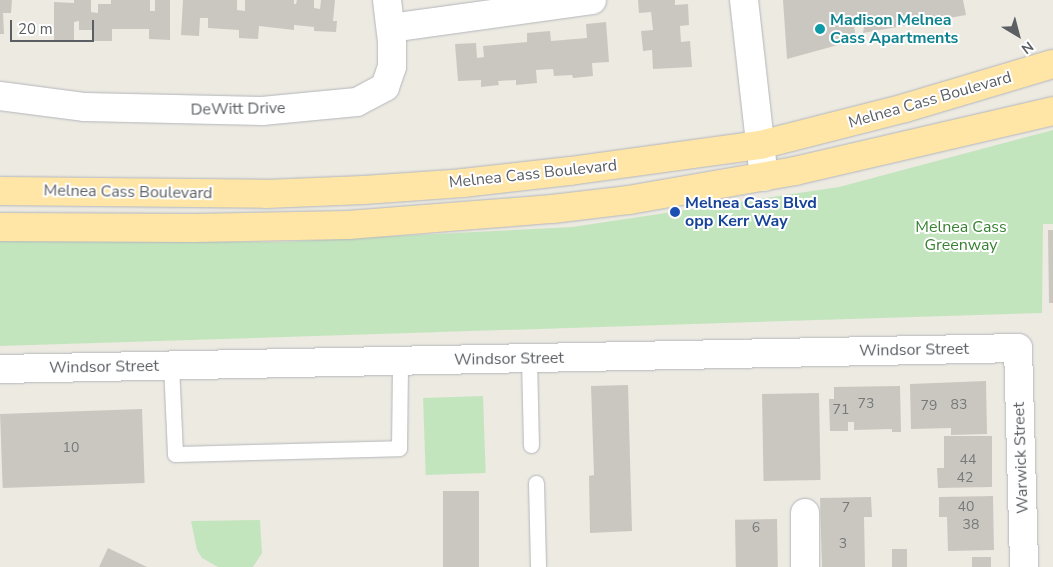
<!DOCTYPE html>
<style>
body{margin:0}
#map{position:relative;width:1053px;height:567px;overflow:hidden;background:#edeae2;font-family:"Nunito Sans",sans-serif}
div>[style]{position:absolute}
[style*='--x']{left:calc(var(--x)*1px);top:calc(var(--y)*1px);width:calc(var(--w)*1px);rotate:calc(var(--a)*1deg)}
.green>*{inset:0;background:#c3e5be;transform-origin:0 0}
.building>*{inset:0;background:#cac7c1;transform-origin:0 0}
.roads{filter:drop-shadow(0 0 1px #b3b6ba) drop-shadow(0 0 1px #b3b6ba)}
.lane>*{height:15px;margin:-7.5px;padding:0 7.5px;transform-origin:7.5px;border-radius:7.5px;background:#fff}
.street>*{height:28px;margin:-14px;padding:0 14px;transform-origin:14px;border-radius:14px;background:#fff}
.primary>*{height:28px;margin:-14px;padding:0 14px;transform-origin:14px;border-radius:14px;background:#ffe6a6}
.dots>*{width:14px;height:14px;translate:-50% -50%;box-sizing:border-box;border:2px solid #fff;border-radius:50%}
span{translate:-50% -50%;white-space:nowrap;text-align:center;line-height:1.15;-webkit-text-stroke:4px #fff;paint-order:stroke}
.number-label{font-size:14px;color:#77797a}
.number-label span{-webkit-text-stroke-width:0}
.culture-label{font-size:16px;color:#0d838f;font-weight:700}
.left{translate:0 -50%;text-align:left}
.street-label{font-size:16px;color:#5b5f63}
.transit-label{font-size:16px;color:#164399;font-weight:700}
.park-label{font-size:16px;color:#398134}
.north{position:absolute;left:993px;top:10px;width:50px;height:50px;-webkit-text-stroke:4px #fff;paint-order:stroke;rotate:143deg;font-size:14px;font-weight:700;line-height:20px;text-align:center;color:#5b5f63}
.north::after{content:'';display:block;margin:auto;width:18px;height:22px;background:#5b5f63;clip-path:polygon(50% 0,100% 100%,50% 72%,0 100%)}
.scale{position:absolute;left:10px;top:20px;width:84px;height:22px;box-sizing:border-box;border:2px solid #5b5f63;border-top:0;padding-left:6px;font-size:15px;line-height:18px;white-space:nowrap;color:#5b5f63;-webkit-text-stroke:4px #fff;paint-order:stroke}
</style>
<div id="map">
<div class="green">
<div style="clip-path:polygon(1053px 130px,1053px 224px,1043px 224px,1042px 313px,0 346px,0 241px,279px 242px,572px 227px,839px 187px)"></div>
<div style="left:483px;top:396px;width:77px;height:60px;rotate:88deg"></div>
<div style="clip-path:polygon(260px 520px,262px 553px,253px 567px,218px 567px,202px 558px,197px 550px,191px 521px)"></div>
</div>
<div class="building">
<div style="clip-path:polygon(0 0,12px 0,11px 13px,3px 13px,4px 34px,0 34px)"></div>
<div style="clip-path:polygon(74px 0,91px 0,91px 12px,98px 13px,98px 4px,111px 4px,111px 0,150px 0,150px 11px,155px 11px,155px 0,170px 0,170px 40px,149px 39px,149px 29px,112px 29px,112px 41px,92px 41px,92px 30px,79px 30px,79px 21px,74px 22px,74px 42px,54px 42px,54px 2px,74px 3px)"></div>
<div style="clip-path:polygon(183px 0,237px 0,237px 10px,245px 11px,245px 0,294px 0,294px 4px,296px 4px,297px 0,314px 0,314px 8px,320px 9px,321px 0,335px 0,333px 21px,337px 21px,336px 32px,314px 31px,314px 27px,294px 25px,294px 30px,259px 26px,258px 39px,239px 38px,239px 30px,208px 28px,208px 18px,200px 18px,199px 36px,181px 35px)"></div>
<div style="clip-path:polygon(638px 0,675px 0,675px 5px,688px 4px,689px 25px,680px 26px,681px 42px,690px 41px,692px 67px,653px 69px,652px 50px,643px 51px,641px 31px,653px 30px,651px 12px,639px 13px)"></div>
<div style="clip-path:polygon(783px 0,963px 0,966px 15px,863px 33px,865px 22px,854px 25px,856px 40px,787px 59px)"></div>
<div style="clip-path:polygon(606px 22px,609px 62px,592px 63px,593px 76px,573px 78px,572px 75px,554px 76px,553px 69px,536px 70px,537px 83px,516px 85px,516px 80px,498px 81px,499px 85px,481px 87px,481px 80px,458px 81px,455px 44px,476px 43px,477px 58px,484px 57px,483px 46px,527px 42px,527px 33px,550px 31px,551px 41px,587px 38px,586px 24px)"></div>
<div style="clip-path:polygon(1048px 230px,1053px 230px,1053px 303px,1049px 303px)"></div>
<div style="clip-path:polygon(986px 381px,987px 434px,951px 435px,951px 428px,911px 429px,910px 384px)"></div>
<div style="clip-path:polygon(628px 385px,632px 531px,590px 533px,589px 476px,594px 475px,591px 386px)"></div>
<div style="clip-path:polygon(900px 386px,901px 432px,892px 432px,892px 429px,854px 430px,854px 422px,848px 422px,848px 431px,830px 431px,829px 399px,834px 399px,834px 387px)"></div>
<div style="left:819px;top:393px;width:87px;height:57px;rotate:89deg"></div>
<div style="left:142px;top:409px;width:74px;height:142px;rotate:88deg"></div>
<div style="clip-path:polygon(944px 436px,992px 436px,992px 487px,938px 488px,937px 468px,944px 468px)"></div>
<div style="left:443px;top:491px;width:36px;height:76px"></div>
<div style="clip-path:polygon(993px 496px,994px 550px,948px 551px,947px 517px,939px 517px,939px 497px)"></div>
<div style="clip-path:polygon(871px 497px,872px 517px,864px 517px,865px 567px,822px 567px,820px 498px)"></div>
<div style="left:777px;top:519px;width:48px;height:42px;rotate:89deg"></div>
<div style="clip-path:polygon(108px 548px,147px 567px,99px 567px)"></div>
<div style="left:892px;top:549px;width:15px;height:18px"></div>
<div style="left:972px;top:557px;width:19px;height:10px"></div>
</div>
<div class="roads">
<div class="lane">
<div style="--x:529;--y:358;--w:87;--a:88.7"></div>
<div style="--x:171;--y:365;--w:89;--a:87.4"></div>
<div style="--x:175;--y:454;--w:224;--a:-1.5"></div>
<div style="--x:399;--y:448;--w:86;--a:-89.3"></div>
<div style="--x:536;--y:483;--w:84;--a:88.6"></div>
</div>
<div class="street">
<div style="--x:744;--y:0;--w:178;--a:83.6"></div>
<div style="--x:391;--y:28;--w:203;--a:-7.9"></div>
<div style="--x:0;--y:96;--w:86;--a:7.4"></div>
<div style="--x:85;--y:107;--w:177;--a:1.3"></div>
<div style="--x:262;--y:111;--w:95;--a:-5.4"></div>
<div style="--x:357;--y:102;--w:32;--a:-28"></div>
<div style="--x:385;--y:87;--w:21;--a:-71"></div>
<div style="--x:392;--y:67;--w:25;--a:-90"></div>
<div style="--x:392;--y:42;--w:42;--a:-96.8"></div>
<div style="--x:0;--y:369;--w:1018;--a:-1.18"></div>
<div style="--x:1018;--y:348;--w:219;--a:88.4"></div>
<div style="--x:805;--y:513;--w:54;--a:90"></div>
</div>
<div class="primary">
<div style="--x:0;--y:191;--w:266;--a:0.6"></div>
<div style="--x:266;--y:194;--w:98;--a:-2.3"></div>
<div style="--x:364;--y:190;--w:99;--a:-4"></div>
<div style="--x:463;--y:183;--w:108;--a:-6.4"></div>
<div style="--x:570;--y:171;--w:192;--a:-7.8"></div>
<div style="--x:760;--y:145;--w:150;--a:-14.3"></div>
<div style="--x:905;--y:108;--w:154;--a:-16.6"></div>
<div style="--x:0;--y:227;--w:194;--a:0.3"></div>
<div style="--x:194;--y:228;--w:154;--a:-1.1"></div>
<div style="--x:348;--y:225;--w:205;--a:-4.5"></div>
<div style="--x:552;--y:209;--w:78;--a:-6.7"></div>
<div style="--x:629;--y:200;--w:169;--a:-9.9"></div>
<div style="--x:795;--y:171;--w:265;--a:-13.1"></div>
</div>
</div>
<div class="dots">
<div style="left:820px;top:29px;background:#0f9aa8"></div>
<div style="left:675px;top:212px;background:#1a4fb4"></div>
</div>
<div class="number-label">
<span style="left:866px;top:404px">73</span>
<span style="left:959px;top:405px">83</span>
<span style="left:929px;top:406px">79</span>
<span style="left:841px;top:410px">71</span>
<span style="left:71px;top:448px">10</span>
<span style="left:968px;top:460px">44</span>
<span style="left:965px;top:478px">42</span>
<span style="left:966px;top:507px">40</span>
<span style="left:846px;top:508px">7</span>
<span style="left:971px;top:525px">38</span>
<span style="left:756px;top:528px">6</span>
<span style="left:843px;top:544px">3</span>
</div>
<div class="culture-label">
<span class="left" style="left:830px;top:29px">Madison Melnea<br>Cass Apartments</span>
</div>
<div class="street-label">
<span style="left:930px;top:100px;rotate:-16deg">Melnea Cass Boulevard</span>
<span style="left:238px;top:109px;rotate:-1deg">DeWitt Drive</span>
<span style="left:533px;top:174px;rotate:-6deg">Melnea Cass Boulevard</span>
<span style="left:128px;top:192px;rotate:1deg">Melnea Cass Boulevard</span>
<span style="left:914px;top:350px;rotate:-1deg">Windsor Street</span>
<span style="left:509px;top:359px;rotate:-1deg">Windsor Street</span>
<span style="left:104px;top:367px;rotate:-1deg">Windsor Street</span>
<span style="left:1021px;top:458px;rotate:-92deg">Warwick Street</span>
</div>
<div class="transit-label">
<span class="left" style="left:685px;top:212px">Melnea Cass Blvd<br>opp Kerr Way</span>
</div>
<div class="park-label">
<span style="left:961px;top:236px">Melnea Cass<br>Greenway</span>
</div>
<div class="north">N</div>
<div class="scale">20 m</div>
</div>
